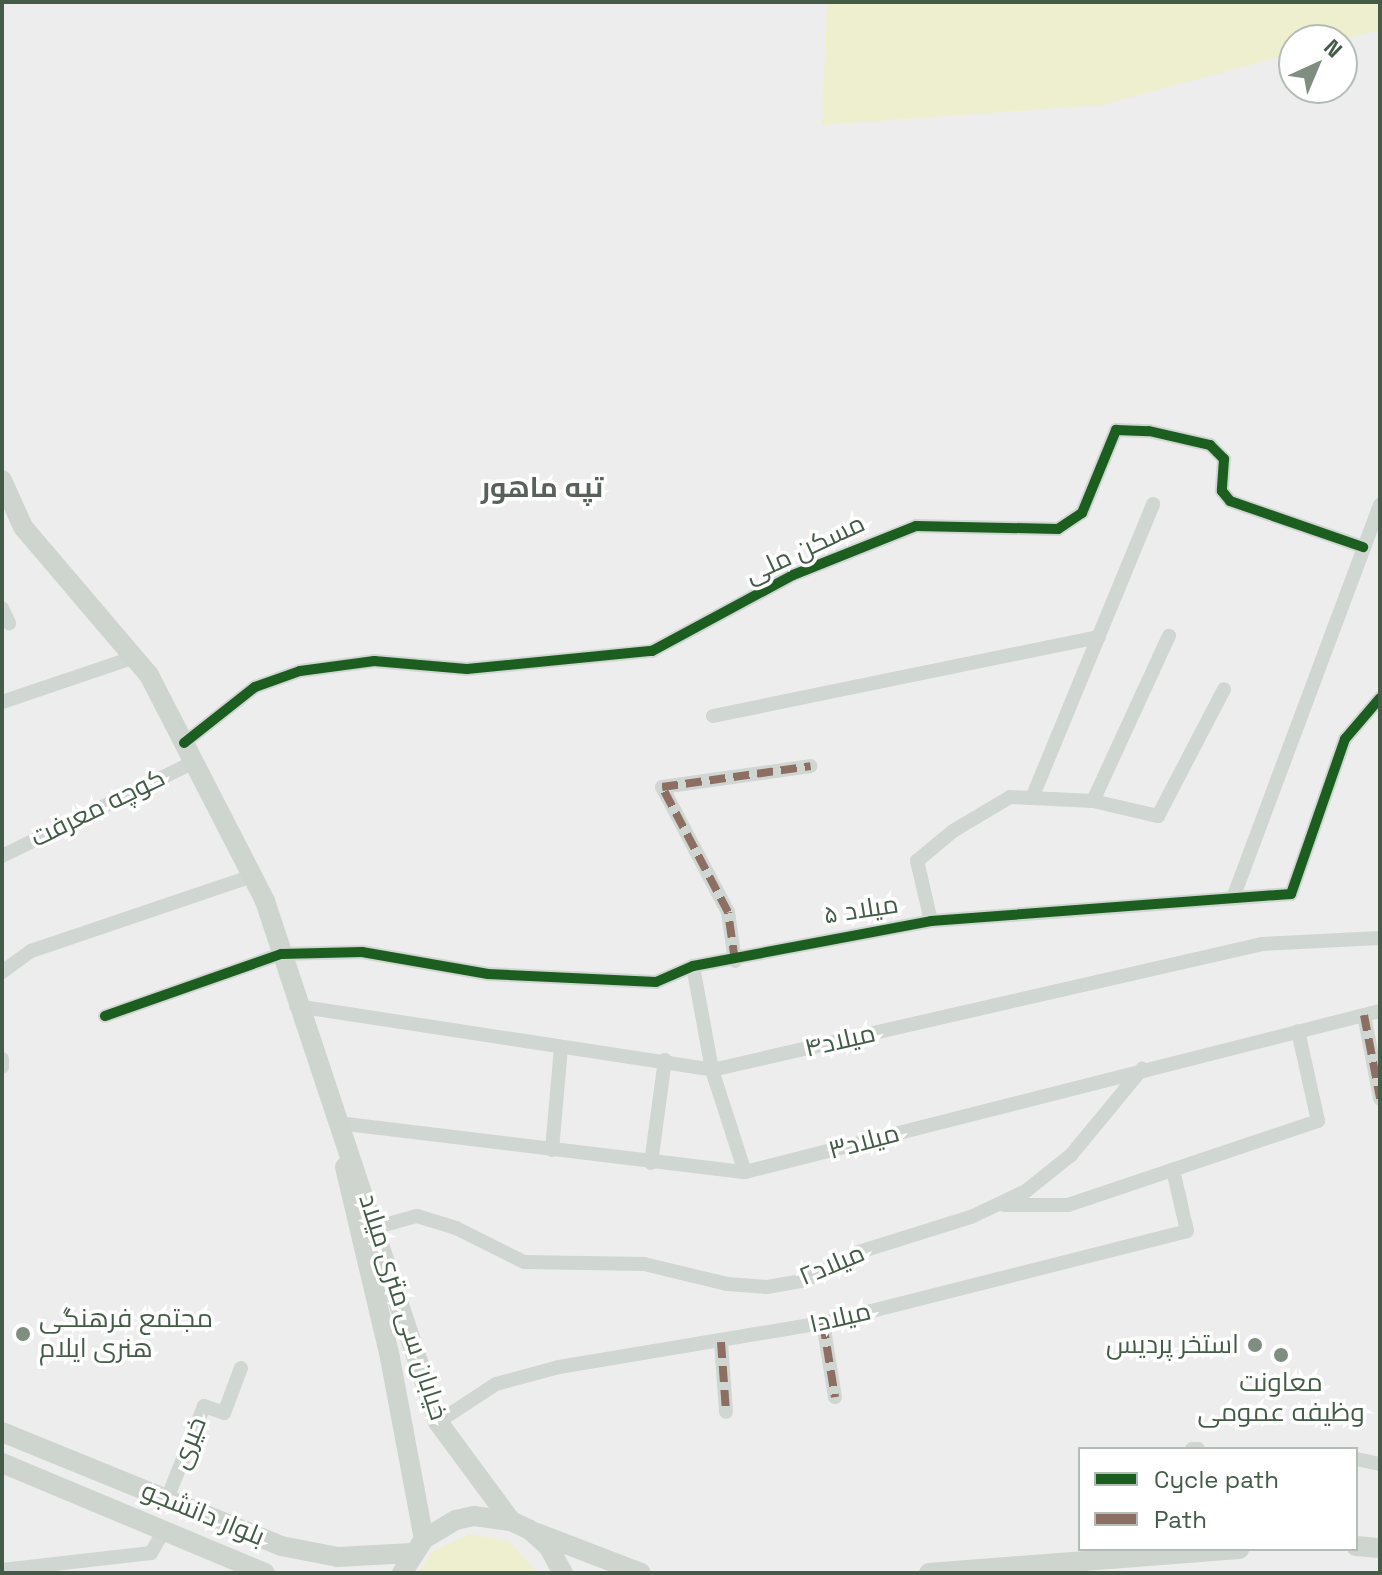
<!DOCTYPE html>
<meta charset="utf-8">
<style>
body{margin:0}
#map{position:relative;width:1382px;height:1575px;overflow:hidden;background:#eeedee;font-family:"Space Grotesk",Cairo,sans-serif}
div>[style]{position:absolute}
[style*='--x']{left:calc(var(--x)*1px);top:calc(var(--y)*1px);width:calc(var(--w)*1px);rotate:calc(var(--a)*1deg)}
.green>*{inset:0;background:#edefcf}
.street>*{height:14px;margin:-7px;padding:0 7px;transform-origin:7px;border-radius:7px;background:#d0d6d1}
.secondary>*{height:20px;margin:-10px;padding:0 10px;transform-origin:10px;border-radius:10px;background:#ced5cf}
.quiet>*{height:8px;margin-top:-4px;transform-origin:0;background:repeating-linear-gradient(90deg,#8d6e63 0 16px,transparent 0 24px)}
.cycleway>*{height:10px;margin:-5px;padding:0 5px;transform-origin:5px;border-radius:5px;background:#1b5e20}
.dots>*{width:22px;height:22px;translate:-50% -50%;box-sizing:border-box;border:4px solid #fff;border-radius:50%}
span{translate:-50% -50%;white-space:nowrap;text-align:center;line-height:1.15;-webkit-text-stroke:7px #fff;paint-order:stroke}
.street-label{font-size:26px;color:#435b47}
.poi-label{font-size:26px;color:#435b47}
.left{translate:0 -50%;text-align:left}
.right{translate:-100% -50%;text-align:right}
.neighbourhood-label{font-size:28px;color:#58625b;font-weight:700}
.frame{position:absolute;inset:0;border:4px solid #435b47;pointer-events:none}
.legend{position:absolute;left:1078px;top:1447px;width:280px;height:104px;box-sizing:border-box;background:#fff;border:2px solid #b4bdb5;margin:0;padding:10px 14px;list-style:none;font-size:24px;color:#435b47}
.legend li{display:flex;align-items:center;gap:16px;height:40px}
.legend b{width:40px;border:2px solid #b4bdb5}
.north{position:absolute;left:1278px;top:24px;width:80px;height:80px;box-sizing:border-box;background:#fff;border:2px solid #b4bdb5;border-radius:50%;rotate:44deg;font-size:22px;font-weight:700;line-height:32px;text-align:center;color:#435b47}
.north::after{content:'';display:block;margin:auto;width:28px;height:36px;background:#7f8e81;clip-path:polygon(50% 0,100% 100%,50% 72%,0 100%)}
</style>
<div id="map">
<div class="green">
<div style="clip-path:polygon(827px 2px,1380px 2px,1380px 30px,1342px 40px,1294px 40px,1294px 53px,1102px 105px,822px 125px)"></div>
<div style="clip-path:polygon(469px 1534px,509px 1541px,538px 1573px,418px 1573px,433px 1551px)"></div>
</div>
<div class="street">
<div style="--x:2;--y:608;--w:17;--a:65"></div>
<div style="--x:2;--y:702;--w:140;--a:-18.7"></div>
<div style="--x:713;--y:716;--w:394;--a:-11.6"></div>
<div style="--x:184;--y:743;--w:90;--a:-38.3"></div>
<div style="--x:255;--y:687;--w:48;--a:-19.6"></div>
<div style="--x:300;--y:671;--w:75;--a:-7.7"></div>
<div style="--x:374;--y:661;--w:93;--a:4.9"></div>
<div style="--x:467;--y:669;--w:186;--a:-5.6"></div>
<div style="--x:652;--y:651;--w:160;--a:-28.3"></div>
<div style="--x:793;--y:575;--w:132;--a:-21.7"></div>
<div style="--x:916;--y:526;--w:142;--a:1.2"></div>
<div style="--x:1058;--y:529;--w:29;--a:-34"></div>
<div style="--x:1082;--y:513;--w:90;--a:-67.7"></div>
<div style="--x:1116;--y:430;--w:33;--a:2"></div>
<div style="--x:1149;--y:431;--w:63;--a:12.9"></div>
<div style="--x:1210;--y:445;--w:20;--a:45"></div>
<div style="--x:1224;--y:459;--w:32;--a:94"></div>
<div style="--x:1222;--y:491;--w:13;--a:51"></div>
<div style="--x:1230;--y:501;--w:141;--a:19.1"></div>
<div style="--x:1032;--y:798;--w:318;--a:-67.6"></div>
<div style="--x:1093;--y:801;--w:182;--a:-65.3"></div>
<div style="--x:2;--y:856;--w:214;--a:-26.1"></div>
<div style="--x:1233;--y:898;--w:420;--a:-69.5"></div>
<div style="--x:931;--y:921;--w:62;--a:-103.1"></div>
<div style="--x:917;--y:861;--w:47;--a:-39.8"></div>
<div style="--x:953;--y:831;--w:66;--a:-30.8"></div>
<div style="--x:1010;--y:797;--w:83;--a:2.8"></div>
<div style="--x:1093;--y:801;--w:67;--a:13"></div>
<div style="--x:1158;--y:816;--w:143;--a:-62.5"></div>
<div style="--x:735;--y:961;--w:49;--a:-98.1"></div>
<div style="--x:728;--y:912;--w:141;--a:-117.8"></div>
<div style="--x:662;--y:787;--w:150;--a:-8"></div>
<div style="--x:693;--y:966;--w:106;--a:79.6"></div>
<div style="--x:712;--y:1070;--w:107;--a:72.1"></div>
<div style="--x:2;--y:972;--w:36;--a:-36"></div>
<div style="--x:31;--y:951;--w:234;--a:-18.7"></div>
<div style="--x:296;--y:1006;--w:421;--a:8.7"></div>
<div style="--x:712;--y:1070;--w:564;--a:-12.9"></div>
<div style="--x:1262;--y:944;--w:118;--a:-2.9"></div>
<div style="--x:1364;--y:1015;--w:85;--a:79.1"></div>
<div style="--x:105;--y:1016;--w:187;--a:-19.4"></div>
<div style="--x:281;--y:954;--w:81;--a:-1.4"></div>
<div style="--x:362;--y:952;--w:128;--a:9.9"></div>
<div style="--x:488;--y:974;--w:168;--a:2.7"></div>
<div style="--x:656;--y:982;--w:40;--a:-23.4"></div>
<div style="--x:693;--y:966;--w:242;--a:-10.7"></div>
<div style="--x:931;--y:921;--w:361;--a:-4.3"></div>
<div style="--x:1291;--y:894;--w:164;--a:-70.8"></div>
<div style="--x:1345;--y:739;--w:54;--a:-49.5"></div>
<div style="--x:2;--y:1059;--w:8;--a:90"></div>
<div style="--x:338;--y:1123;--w:410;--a:6.9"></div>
<div style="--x:745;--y:1172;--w:655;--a:-14.23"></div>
<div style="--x:552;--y:1150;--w:102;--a:-85"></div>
<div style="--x:651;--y:1163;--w:104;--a:-82.3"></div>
<div style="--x:1004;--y:1205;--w:64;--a:0"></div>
<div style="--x:1068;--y:1205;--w:264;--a:-18.6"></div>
<div style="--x:1318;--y:1121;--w:92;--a:-102.5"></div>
<div style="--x:377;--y:1227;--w:41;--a:-15.4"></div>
<div style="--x:417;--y:1216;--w:41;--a:17.1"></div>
<div style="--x:456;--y:1228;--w:76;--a:26.6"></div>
<div style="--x:524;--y:1262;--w:120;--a:1"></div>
<div style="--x:644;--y:1264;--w:85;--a:13.5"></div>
<div style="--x:727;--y:1284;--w:40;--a:4.3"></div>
<div style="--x:767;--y:1287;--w:40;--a:-10"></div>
<div style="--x:806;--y:1280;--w:60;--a:-27.8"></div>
<div style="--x:859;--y:1252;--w:117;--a:-17.4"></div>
<div style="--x:971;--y:1217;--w:61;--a:-25.3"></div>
<div style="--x:1026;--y:1191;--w:58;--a:-38.7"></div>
<div style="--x:1071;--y:1155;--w:112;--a:-50.5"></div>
<div style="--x:823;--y:1323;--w:75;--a:80.8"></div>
<div style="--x:721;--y:1342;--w:70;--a:85.9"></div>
<div style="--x:438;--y:1422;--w:69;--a:-33.2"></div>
<div style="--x:496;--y:1384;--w:65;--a:-15.1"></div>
<div style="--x:559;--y:1367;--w:273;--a:-9.5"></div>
<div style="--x:828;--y:1322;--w:370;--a:-14.2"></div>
<div style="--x:1187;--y:1231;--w:63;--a:-102.9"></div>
<div style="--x:1192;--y:1449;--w:6;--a:0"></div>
<div style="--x:1356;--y:1459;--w:25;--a:12"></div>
<div style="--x:167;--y:1499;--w:100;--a:-68.3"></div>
<div style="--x:204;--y:1406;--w:21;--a:19"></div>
<div style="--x:224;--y:1413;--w:48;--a:-69.3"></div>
<div style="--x:2;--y:1570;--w:150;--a:-6.5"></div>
<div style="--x:151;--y:1553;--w:24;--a:-60"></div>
</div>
<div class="secondary">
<div style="--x:2;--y:480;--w:51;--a:65.9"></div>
<div style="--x:23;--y:527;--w:194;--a:49.6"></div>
<div style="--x:149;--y:675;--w:254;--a:62.8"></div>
<div style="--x:265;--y:901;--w:549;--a:71.63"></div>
<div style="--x:438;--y:1422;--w:123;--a:53.6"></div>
<div style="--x:345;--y:1167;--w:196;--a:76.7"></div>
<div style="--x:390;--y:1358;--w:184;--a:79.4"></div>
<div style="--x:2;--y:1432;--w:301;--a:22.2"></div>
<div style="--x:281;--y:1546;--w:58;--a:10.9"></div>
<div style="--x:338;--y:1557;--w:74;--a:-3.1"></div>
<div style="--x:2;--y:1463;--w:285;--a:22.7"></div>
<div style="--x:537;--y:1533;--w:111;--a:21"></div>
<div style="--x:1356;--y:1546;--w:24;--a:5"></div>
<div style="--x:402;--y:1573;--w:40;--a:-57.1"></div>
<div style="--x:424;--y:1539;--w:37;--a:-31"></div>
<div style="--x:456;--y:1520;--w:18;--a:-13"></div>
<div style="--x:474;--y:1516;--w:37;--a:8"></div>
<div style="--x:511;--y:1521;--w:21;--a:25"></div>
<div style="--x:530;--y:1530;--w:24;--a:42"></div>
<div style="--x:548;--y:1546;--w:31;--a:61"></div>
<div style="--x:929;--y:1573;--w:311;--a:-4.4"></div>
</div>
<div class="quiet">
<div style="--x:735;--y:961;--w:49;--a:-98.1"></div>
<div style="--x:728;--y:912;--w:141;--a:-117.8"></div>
<div style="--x:662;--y:787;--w:150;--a:-8"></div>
<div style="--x:1364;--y:1015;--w:85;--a:79.1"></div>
<div style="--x:823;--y:1323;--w:75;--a:80.8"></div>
<div style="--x:721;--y:1342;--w:70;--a:85.9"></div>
</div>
<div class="cycleway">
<div style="--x:184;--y:743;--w:90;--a:-38.3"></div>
<div style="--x:255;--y:687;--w:48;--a:-19.6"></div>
<div style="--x:300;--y:671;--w:75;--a:-7.7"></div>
<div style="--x:374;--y:661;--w:93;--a:4.9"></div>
<div style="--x:467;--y:669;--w:186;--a:-5.6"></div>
<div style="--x:652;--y:651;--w:160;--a:-28.3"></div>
<div style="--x:793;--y:575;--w:132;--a:-21.7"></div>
<div style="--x:916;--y:526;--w:142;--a:1.2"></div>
<div style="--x:1058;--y:529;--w:29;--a:-34"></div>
<div style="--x:1082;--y:513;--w:90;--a:-67.7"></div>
<div style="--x:1116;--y:430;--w:33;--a:2"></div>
<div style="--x:1149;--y:431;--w:63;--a:12.9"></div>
<div style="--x:1210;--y:445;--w:20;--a:45"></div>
<div style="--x:1224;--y:459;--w:32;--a:94"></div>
<div style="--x:1222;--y:491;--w:13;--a:51"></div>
<div style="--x:1230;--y:501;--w:141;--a:19.1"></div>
<div style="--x:105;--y:1016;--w:187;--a:-19.4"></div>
<div style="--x:281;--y:954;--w:81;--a:-1.4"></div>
<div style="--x:362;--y:952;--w:128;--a:9.9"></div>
<div style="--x:488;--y:974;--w:168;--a:2.7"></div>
<div style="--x:656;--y:982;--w:40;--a:-23.4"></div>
<div style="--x:693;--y:966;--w:242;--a:-10.7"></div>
<div style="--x:931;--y:921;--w:361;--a:-4.3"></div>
<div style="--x:1291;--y:894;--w:164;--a:-70.8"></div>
<div style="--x:1345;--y:739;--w:54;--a:-49.5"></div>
</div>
<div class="dots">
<div style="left:23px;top:1334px;background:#7f8e81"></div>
<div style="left:1255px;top:1345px;background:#7f8e81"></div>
<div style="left:1281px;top:1355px;background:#7f8e81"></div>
</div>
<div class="street-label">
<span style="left:805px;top:549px;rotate:-25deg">مسکن ملی</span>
<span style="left:98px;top:808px;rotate:-26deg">کوچه معرفت</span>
<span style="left:861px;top:910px;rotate:-9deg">میلاد ۵</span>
<span style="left:840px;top:1041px;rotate:-13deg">میلاد۴</span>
<span style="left:864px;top:1142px;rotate:-15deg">میلاد۳</span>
<span style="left:832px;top:1265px;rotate:-23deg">میلاد۲</span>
<span style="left:403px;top:1307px;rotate:72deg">خیابان سی متری میلاد</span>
<span style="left:840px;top:1318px;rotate:-13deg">میلاد۱</span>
<span style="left:189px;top:1443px;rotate:-68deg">خیری</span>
<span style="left:203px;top:1514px;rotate:22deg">بلوار دانشجو</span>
</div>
<div class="poi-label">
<span class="left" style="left:39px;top:1334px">مجتمع فرهنگی<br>هنری ایلام</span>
<span class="right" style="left:1239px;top:1345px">استخر پردیس</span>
<span style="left:1281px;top:1398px">معاونت<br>وظیفه عمومی</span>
</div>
<div class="neighbourhood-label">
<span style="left:542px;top:487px">تپه ماهور</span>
</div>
<div class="frame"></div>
<ul class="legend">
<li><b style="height:10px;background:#1b5e20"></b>Cycle path</li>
<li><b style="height:10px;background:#8d6e63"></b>Path</li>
</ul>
<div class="north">N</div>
</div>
